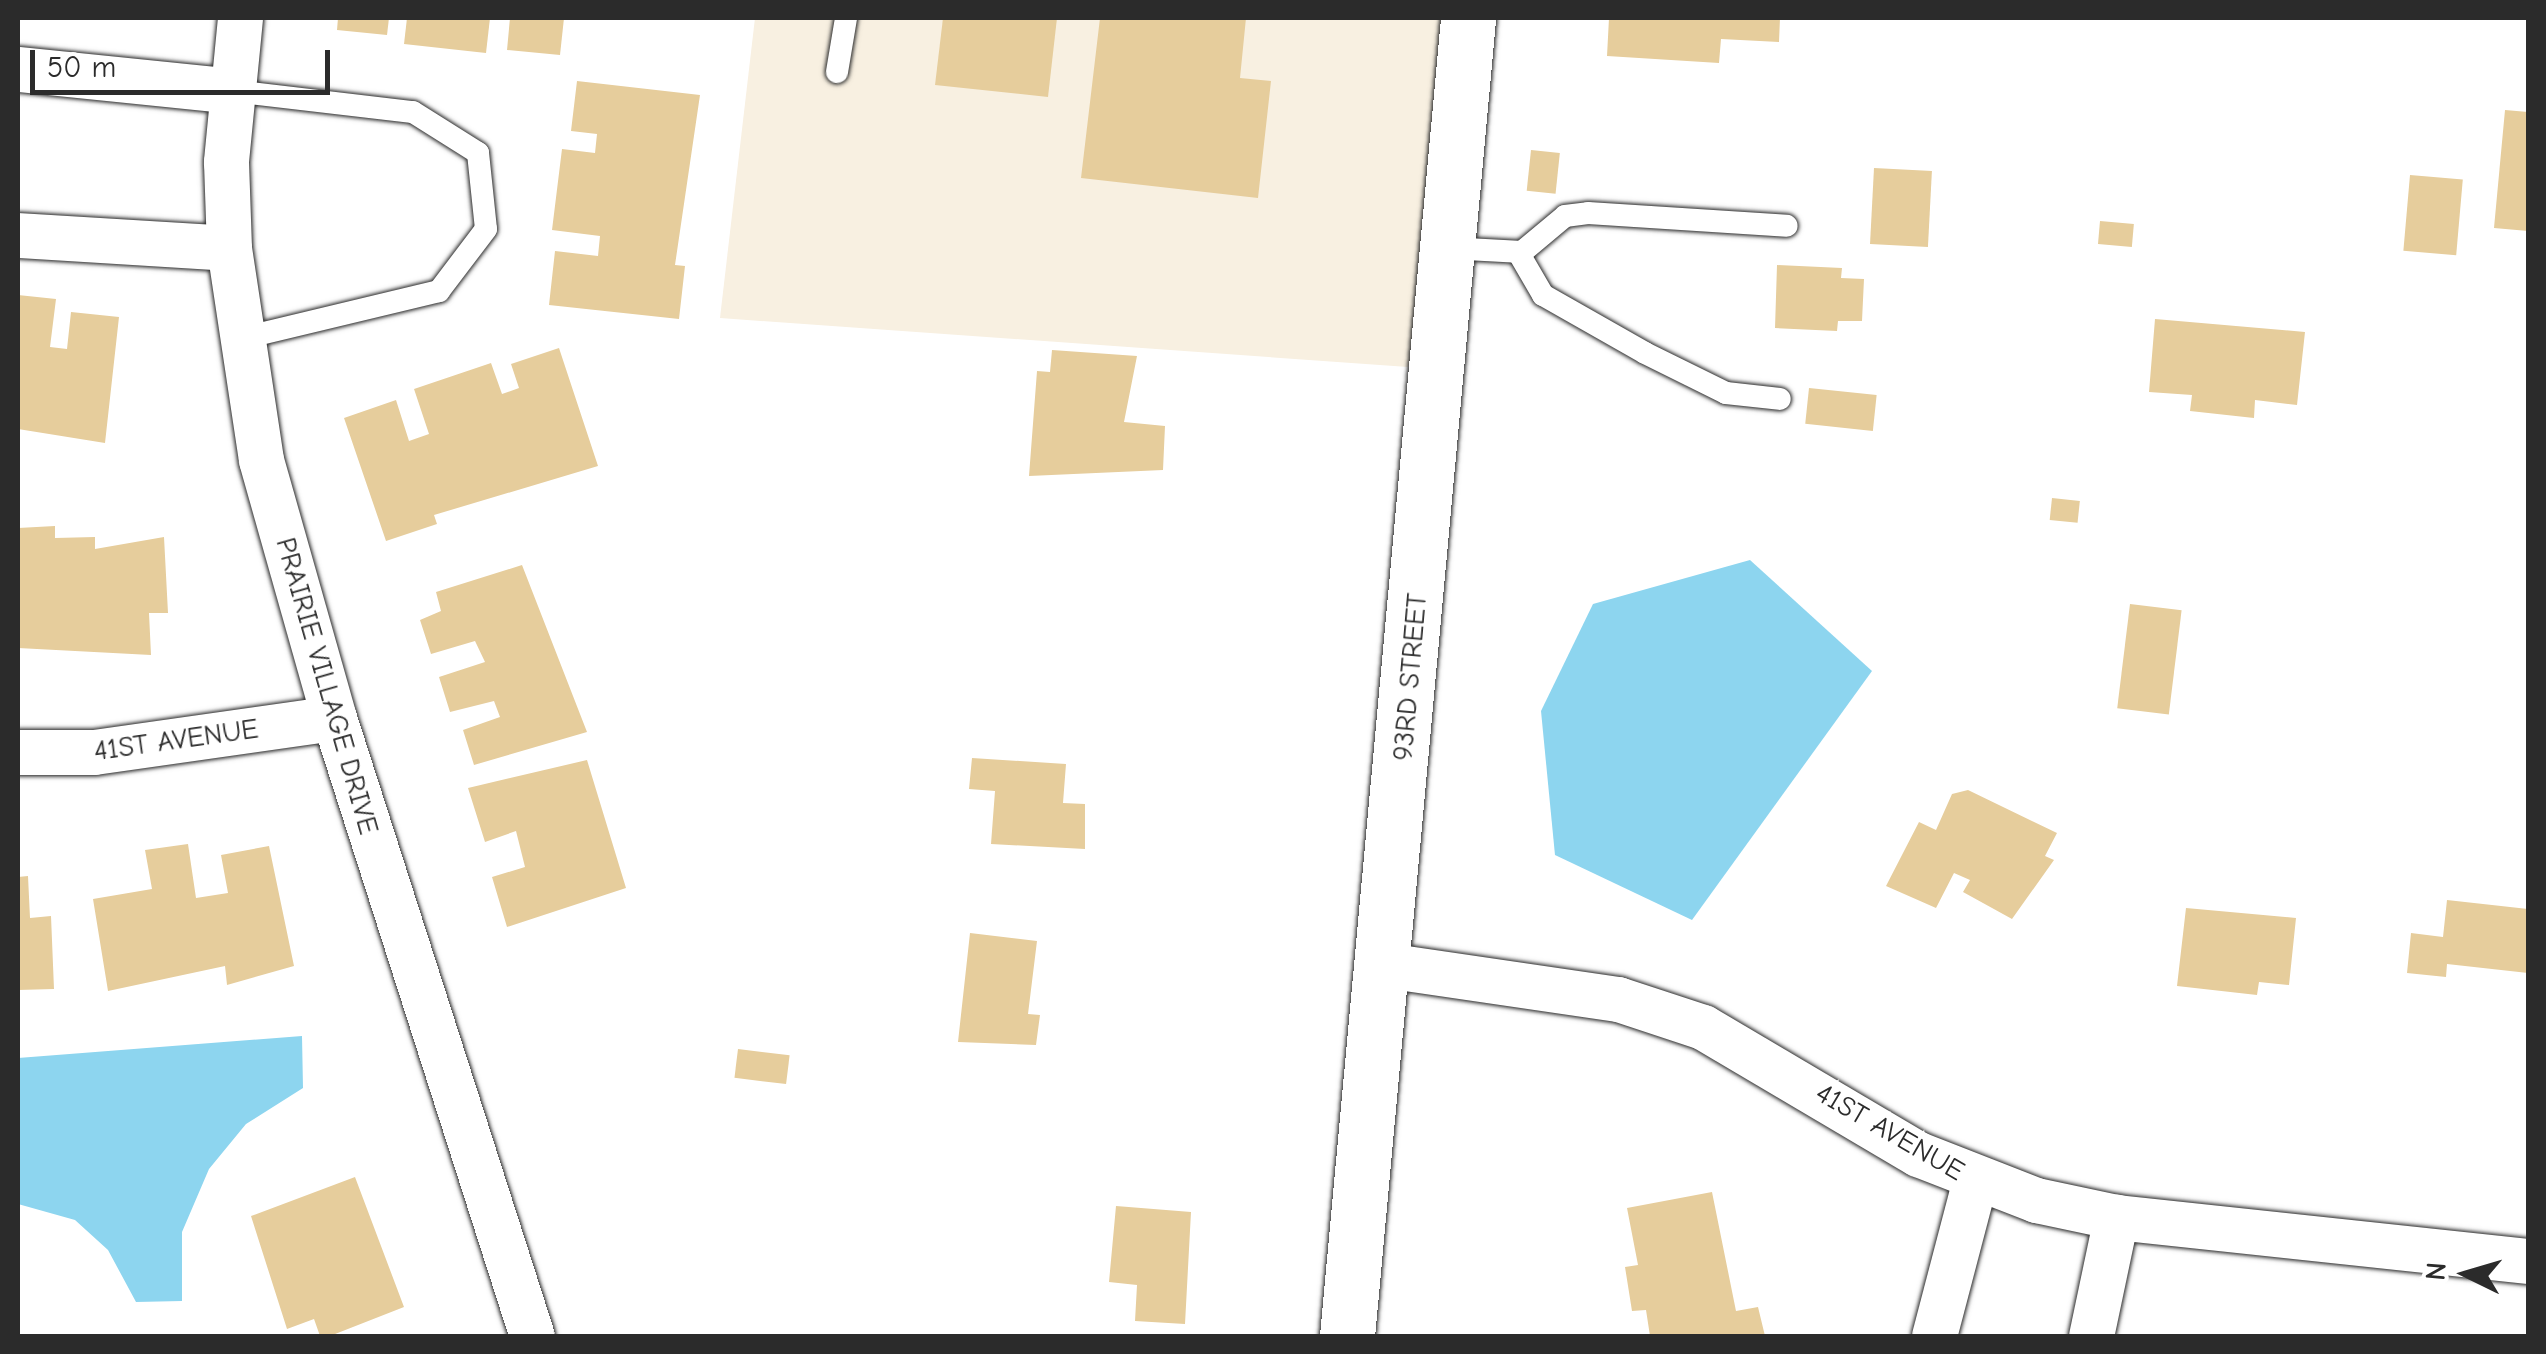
<!DOCTYPE html>
<style>
body{margin:0}
#map{position:relative;width:2546px;height:1354px;overflow:hidden;background:#fff;font-family:"Comic Neue",sans-serif}
div>[style]{position:absolute}
[style*='--x']{left:calc(var(--x)*1px);top:calc(var(--y)*1px);width:calc(var(--w)*1px);rotate:calc(var(--a)*1deg)}
.built>*{inset:0;background:#f8f0e1}
.water>*{inset:0;background:#8dd5ef}
.building>*{inset:0;background:#e6cd9c;transform-origin:0 0}
.roads{filter:drop-shadow(0 0 2px #2b2b2b) drop-shadow(0 0 2px #2b2b2b)}
.lane>*{height:22px;margin:-11px;padding:0 11px;transform-origin:11px;border-radius:11px;background:#fff}
.street>*{height:45px;margin:-22.5px;padding:0 22.5px;transform-origin:22.5px;border-radius:22.5px;background:#fff}
.secondary>*{height:55px;margin:-27.5px;padding:0 27.5px;transform-origin:27.5px;border-radius:27.5px;background:#fff}
span{translate:-50% -50%;white-space:nowrap;text-align:center;line-height:1.15;-webkit-text-stroke:8px #fff;paint-order:stroke}
.street-label{font-size:28px;color:#2b2b2b}
.frame{position:absolute;inset:0;border:20px solid #2b2b2b;pointer-events:none}
.north{position:absolute;left:2416px;top:1224px;width:100px;height:100px;-webkit-text-stroke:8px #fff;paint-order:stroke;rotate:275deg;font-size:28px;font-weight:700;line-height:40px;text-align:center;color:#2b2b2b}
.north::after{content:'';display:block;margin:auto;width:35px;height:45px;background:#2b2b2b;clip-path:polygon(50% 0,100% 100%,50% 72%,0 100%)}
.scale{position:absolute;left:30px;top:50px;width:300px;height:45px;box-sizing:border-box;border:5px solid #2b2b2b;border-top:0;padding-left:12px;font-size:30px;line-height:35px;white-space:nowrap;color:#2b2b2b;-webkit-text-stroke:8px #fff;paint-order:stroke}
</style>
<div id="map">
<div class="built">
<div style="clip-path:polygon(755px 18px,1468px 18px,1446px 271px,1408px 367px,720px 318px)"></div>
</div>
<div class="water">
<div style="clip-path:polygon(1750px 560px,1872px 671px,1692px 920px,1555px 855px,1541px 711px,1593px 604px)"></div>
<div style="clip-path:polygon(302px 1036px,303px 1088px,246px 1124px,209px 1169px,182px 1232px,182px 1301px,136px 1302px,108px 1250px,75px 1220px,18px 1204px,18px 1058px)"></div>
</div>
<div class="building">
<div style="clip-path:polygon(338px 18px,389px 18px,387px 35px,337px 30px)"></div>
<div style="clip-path:polygon(407px 18px,490px 18px,486px 53px,404px 44px)"></div>
<div style="clip-path:polygon(510px 18px,564px 18px,560px 55px,507px 50px)"></div>
<div style="clip-path:polygon(943px 18px,1057px 18px,1048px 97px,935px 85px)"></div>
<div style="clip-path:polygon(1100px 18px,1246px 18px,1240px 78px,1271px 81px,1258px 198px,1081px 178px)"></div>
<div style="clip-path:polygon(1609px 18px,1780px 18px,1779px 42px,1721px 39px,1719px 63px,1607px 56px)"></div>
<div style="clip-path:polygon(577px 81px,700px 95px,675px 265px,685px 266px,679px 319px,549px 305px,555px 251px,598px 256px,600px 236px,552px 230px,562px 149px,595px 153px,597px 134px,571px 131px)"></div>
<div style="clip-path:polygon(2505px 110px,2528px 112px,2528px 231px,2494px 228px)"></div>
<div style="left:1531px;top:150px;width:29px;height:41px;rotate:6deg"></div>
<div style="left:1874px;top:168px;width:58px;height:76px;rotate:3deg"></div>
<div style="left:2410px;top:175px;width:53px;height:76px;rotate:5deg"></div>
<div style="left:2100px;top:221px;width:34px;height:23px;rotate:5deg"></div>
<div style="clip-path:polygon(1777px 265px,1842px 268px,1841px 278px,1864px 279px,1862px 321px,1838px 321px,1837px 331px,1775px 328px)"></div>
<div style="clip-path:polygon(18px 295px,56px 299px,50px 347px,67px 349px,71px 312px,119px 317px,105px 443px,18px 429px)"></div>
<div style="clip-path:polygon(2155px 319px,2305px 332px,2297px 405px,2255px 400px,2254px 418px,2190px 411px,2192px 395px,2149px 392px)"></div>
<div style="clip-path:polygon(559px 348px,598px 466px,434px 515px,437px 524px,386px 541px,344px 418px,396px 400px,409px 441px,429px 434px,414px 389px,491px 363px,502px 394px,519px 388px,511px 364px)"></div>
<div style="clip-path:polygon(1052px 350px,1137px 356px,1124px 422px,1165px 426px,1163px 470px,1029px 476px,1037px 371px,1050px 372px)"></div>
<div style="left:1809px;top:388px;width:68px;height:36px;rotate:6deg"></div>
<div style="left:2052px;top:498px;width:28px;height:22px;rotate:6deg"></div>
<div style="clip-path:polygon(55px 526px,55px 538px,95px 537px,95px 549px,164px 537px,168px 613px,149px 613px,151px 655px,18px 648px,18px 528px)"></div>
<div style="clip-path:polygon(522px 565px,587px 732px,474px 765px,463px 730px,500px 717px,494px 701px,450px 712px,439px 677px,485px 662px,475px 641px,431px 654px,420px 620px,441px 611px,436px 592px)"></div>
<div style="left:2130px;top:604px;width:52px;height:105px;rotate:7deg"></div>
<div style="clip-path:polygon(972px 758px,1066px 764px,1063px 803px,1085px 804px,1085px 849px,991px 844px,995px 791px,969px 789px)"></div>
<div style="clip-path:polygon(587px 760px,626px 888px,507px 927px,492px 877px,525px 867px,516px 831px,485px 842px,468px 788px)"></div>
<div style="clip-path:polygon(1968px 790px,2057px 833px,2045px 856px,2054px 860px,2012px 919px,1963px 892px,1970px 880px,1954px 873px,1936px 908px,1886px 886px,1919px 822px,1936px 830px,1952px 794px)"></div>
<div style="clip-path:polygon(188px 844px,196px 898px,228px 893px,221px 855px,269px 846px,294px 966px,227px 985px,225px 966px,108px 991px,93px 899px,152px 889px,145px 850px)"></div>
<div style="clip-path:polygon(28px 876px,30px 918px,51px 916px,54px 989px,18px 990px,18px 877px)"></div>
<div style="clip-path:polygon(2447px 900px,2528px 909px,2528px 973px,2447px 964px,2446px 977px,2407px 973px,2411px 933px,2443px 937px)"></div>
<div style="clip-path:polygon(2186px 908px,2296px 918px,2289px 985px,2259px 982px,2257px 995px,2177px 986px)"></div>
<div style="clip-path:polygon(970px 933px,1037px 941px,1028px 1014px,1040px 1015px,1036px 1045px,958px 1042px)"></div>
<div style="left:738px;top:1049px;width:52px;height:29px;rotate:7deg"></div>
<div style="clip-path:polygon(355px 1177px,404px 1307px,330px 1336px,320px 1336px,314px 1319px,287px 1329px,251px 1216px)"></div>
<div style="clip-path:polygon(1712px 1192px,1736px 1311px,1758px 1307px,1765px 1336px,1650px 1336px,1646px 1310px,1632px 1311px,1625px 1267px,1638px 1265px,1627px 1208px)"></div>
<div style="clip-path:polygon(1116px 1206px,1191px 1212px,1185px 1324px,1135px 1321px,1137px 1285px,1109px 1282px)"></div>
</div>
<div class="roads">
<div class="lane">
<div style="--x:837;--y:72;--w:55;--a:-80.5"></div>
<div style="--x:233;--y:91;--w:181;--a:6.7"></div>
<div style="--x:413;--y:112;--w:77;--a:32.2"></div>
<div style="--x:478;--y:153;--w:76;--a:84"></div>
<div style="--x:486;--y:229;--w:78;--a:127.2"></div>
<div style="--x:439;--y:291;--w:202;--a:166.5"></div>
<div style="--x:1448;--y:248;--w:74;--a:3.1"></div>
<div style="--x:1522;--y:252;--w:56;--a:-39.9"></div>
<div style="--x:1565;--y:216;--w:23;--a:-7"></div>
<div style="--x:1588;--y:213;--w:199;--a:3.7"></div>
<div style="--x:1518;--y:252;--w:50;--a:59.8"></div>
<div style="--x:1543;--y:295;--w:117;--a:29.6"></div>
<div style="--x:1645;--y:353;--w:90;--a:26.3"></div>
<div style="--x:1726;--y:393;--w:54;--a:6.3"></div>
</div>
<div class="street">
<div style="--x:240;--y:18;--w:145;--a:95.6"></div>
<div style="--x:226;--y:162;--w:86;--a:88"></div>
<div style="--x:229;--y:248;--w:214;--a:81.4"></div>
<div style="--x:261;--y:460;--w:268;--a:74.2"></div>
<div style="--x:334;--y:718;--w:649;--a:72.24"></div>
<div style="--x:18;--y:69;--w:216;--a:5.8"></div>
<div style="--x:18;--y:235;--w:211;--a:3.5"></div>
<div style="--x:18;--y:752;--w:76;--a:0"></div>
<div style="--x:94;--y:752;--w:242;--a:-8.1"></div>
<div style="--x:1385;--y:965;--w:235;--a:8.3"></div>
<div style="--x:1618;--y:999;--w:89;--a:18.2"></div>
<div style="--x:1703;--y:1027;--w:250;--a:30.6"></div>
<div style="--x:1918;--y:1154;--w:127;--a:21.3"></div>
<div style="--x:2036;--y:1200;--w:82;--a:12"></div>
<div style="--x:2116;--y:1217;--w:414;--a:6.1"></div>
<div style="--x:1934;--y:1336;--w:161;--a:-75.3"></div>
<div style="--x:2091;--y:1336;--w:122;--a:-78.1"></div>
</div>
<div class="secondary">
<div style="--x:1347;--y:1336;--w:1324;--a:-84.75"></div>
</div>
</div>
<div class="street-label">
<span style="left:1410px;top:677px;rotate:-85deg">93RD STREET</span>
<span style="left:327px;top:686px;rotate:74deg">PRAIRIE VILLAGE DRIVE</span>
<span style="left:176px;top:740px;rotate:-8deg">41ST AVENUE</span>
<span style="left:1890px;top:1132px;rotate:30deg">41ST AVENUE</span>
</div>
<div class="frame"></div>
<div class="north">N</div>
<div class="scale">50 m</div>
</div>
